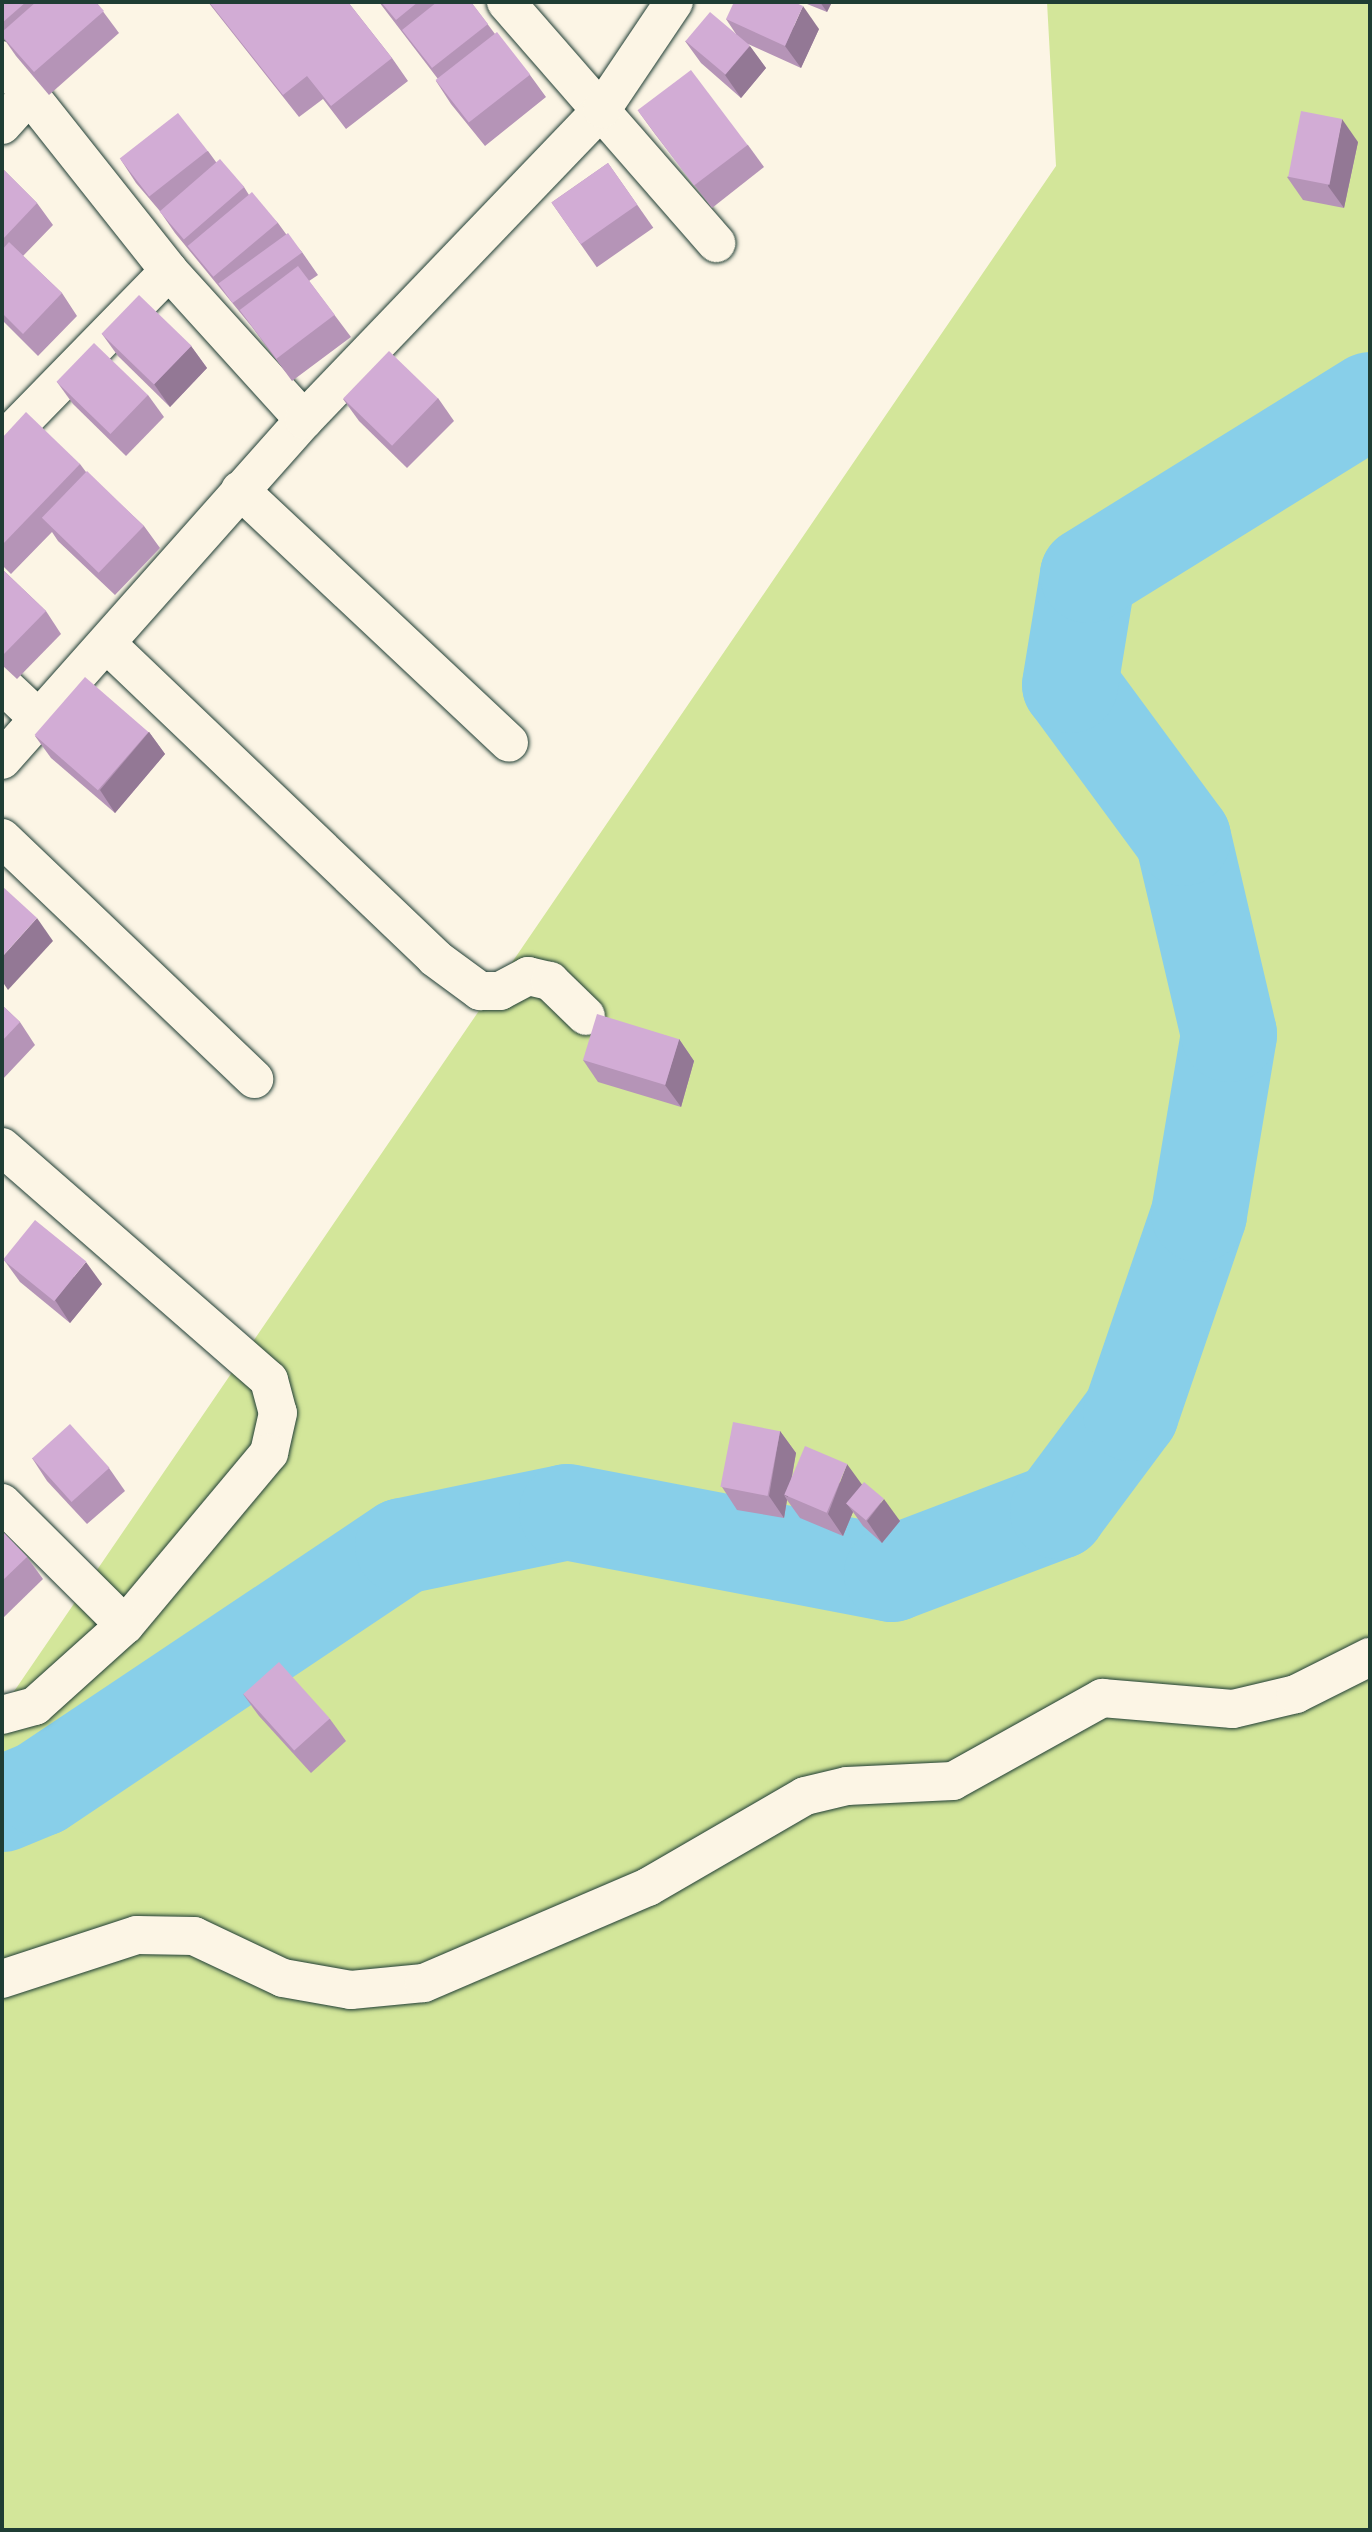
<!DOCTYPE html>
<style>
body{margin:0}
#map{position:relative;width:1372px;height:2532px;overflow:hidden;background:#fcf5e5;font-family:Itim,sans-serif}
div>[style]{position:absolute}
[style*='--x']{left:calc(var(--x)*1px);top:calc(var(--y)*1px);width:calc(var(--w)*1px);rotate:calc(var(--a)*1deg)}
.green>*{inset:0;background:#d3e69a}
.river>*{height:96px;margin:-48px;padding:0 48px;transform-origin:48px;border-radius:48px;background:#88cfe9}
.roads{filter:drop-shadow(0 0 2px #1f3d34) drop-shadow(0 0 2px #1f3d34)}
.street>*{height:38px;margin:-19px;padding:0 19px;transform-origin:19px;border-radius:19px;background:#fcf5e5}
.wall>*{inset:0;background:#b594b7;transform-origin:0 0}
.shaded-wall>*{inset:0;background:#937895}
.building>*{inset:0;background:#d2acd5;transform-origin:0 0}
span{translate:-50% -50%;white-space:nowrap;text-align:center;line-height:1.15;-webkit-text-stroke:5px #fcf5e5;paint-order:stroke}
.frame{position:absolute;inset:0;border:4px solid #1f3d34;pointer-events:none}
</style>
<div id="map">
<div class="green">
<div style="clip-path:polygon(1047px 2px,1370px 2px,1370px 2530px,2px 2530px,2px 1709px,1056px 166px)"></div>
</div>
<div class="river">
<div style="--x:2;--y:1804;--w:42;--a:-22.3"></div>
<div style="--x:41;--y:1788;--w:435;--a:-33.8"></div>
<div style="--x:403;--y:1546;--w:167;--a:-11.7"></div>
<div style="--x:567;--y:1512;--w:331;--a:10.8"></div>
<div style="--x:892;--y:1574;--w:178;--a:-20.8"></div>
<div style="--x:1058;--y:1511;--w:122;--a:-53.3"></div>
<div style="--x:1131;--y:1413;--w:210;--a:-71.1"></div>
<div style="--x:1199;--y:1214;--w:182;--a:-80.5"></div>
<div style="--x:1229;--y:1034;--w:201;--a:-103.2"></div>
<div style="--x:1183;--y:838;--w:190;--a:-126.4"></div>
<div style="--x:1070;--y:685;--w:111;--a:-80.7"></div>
<div style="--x:1088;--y:575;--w:332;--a:-31.8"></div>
</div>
<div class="roads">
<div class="street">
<div style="--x:506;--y:2;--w:320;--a:48.9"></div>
<div style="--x:2;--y:60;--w:269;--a:51.6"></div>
<div style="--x:169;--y:271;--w:201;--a:47.8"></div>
<div style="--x:2;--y:125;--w:42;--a:-47.9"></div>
<div style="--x:2;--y:442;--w:239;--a:-45.7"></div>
<div style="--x:240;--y:490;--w:369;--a:43.2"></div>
<div style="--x:108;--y:645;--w:453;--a:43.7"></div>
<div style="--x:435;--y:958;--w:56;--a:36.3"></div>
<div style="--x:480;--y:991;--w:20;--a:0"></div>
<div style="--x:500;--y:991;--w:32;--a:-28"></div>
<div style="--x:528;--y:976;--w:23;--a:13"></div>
<div style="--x:550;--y:981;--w:50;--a:44.2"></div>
<div style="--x:2;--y:684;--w:50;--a:43.4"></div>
<div style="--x:2;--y:760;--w:455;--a:-48.4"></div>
<div style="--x:304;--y:420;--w:431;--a:-46.2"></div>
<div style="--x:602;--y:109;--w:129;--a:-56.1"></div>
<div style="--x:2;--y:838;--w:349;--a:43.7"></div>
<div style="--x:2;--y:1147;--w:354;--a:41.1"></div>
<div style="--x:269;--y:1380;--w:34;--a:75"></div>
<div style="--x:278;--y:1413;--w:41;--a:102.7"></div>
<div style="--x:269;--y:1453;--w:224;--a:129.9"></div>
<div style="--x:125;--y:1625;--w:121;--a:138"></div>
<div style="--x:35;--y:1706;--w:34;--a:165"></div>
<div style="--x:2;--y:1503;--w:173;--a:44.8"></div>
<div style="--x:2;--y:1979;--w:142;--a:-18.1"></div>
<div style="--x:137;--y:1935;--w:57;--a:1"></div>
<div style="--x:194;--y:1936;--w:98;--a:25.3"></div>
<div style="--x:283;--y:1978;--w:69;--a:10"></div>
<div style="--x:351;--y:1990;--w:73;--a:-5.5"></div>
<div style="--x:424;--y:1983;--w:244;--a:-23.2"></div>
<div style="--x:648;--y:1887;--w:181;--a:-30.1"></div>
<div style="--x:805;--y:1796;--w:43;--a:-13.4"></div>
<div style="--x:847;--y:1786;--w:106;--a:-2.7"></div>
<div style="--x:953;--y:1781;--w:171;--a:-29.1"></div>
<div style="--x:1102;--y:1698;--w:131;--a:4.8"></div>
<div style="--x:1233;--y:1709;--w:65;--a:-13.4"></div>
<div style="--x:1296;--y:1694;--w:83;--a:-26.6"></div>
</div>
</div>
<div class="wall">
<div style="clip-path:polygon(2px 2px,96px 2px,119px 33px,49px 95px,16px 56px,2px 36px)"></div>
<div style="clip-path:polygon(208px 2px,348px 2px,392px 58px,408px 81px,346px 129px,323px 99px,299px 117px)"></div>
<div style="clip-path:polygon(379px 2px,471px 2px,495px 34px,530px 75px,546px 97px,485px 146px,451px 104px,436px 81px,438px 79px)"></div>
<div style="clip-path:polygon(802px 2px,832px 2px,827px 12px)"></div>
<div style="clip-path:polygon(726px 19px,819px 29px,801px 68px,748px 44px,766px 68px,741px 98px,701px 63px,685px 41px,736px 34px)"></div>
<div style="clip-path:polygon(639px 112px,748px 145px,764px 167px,712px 208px,655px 134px)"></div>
<div style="clip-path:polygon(1358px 142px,1344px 208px,1303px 200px,1287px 177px)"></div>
<div style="clip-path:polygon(208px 151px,216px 162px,244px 187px,249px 195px,278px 223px,286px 234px,302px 252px,318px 275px,309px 281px,351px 337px,292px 381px,252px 327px,175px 233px,159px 210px,136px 183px,121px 160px)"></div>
<div style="left:608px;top:163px;width:79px;height:69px;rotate:55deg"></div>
<div style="clip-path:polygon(2px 168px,37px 203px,53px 225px,23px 256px,62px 293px,77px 316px,38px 356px,2px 320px)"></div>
<div style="clip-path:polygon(102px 334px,191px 346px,207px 368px,170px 407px,118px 356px)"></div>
<div style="clip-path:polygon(57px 382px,148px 395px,164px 417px,126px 456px,73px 404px)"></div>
<div style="clip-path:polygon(438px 398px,454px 421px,407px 468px,359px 421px,343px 399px)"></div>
<div style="clip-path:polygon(2px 438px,80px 464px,86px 472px,144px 526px,160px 548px,115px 595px,58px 541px,52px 532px,11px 574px,2px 565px)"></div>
<div style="clip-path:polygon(2px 569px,46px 611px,61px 634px,17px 679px,2px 665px)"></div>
<div style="clip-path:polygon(149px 732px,165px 754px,115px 813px,51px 758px,35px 736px)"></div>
<div style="clip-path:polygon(2px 1005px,20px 1022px,35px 1045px,2px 1080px)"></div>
<div style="clip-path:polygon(679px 1039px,694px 1061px,681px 1107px,598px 1082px,583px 1060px)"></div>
<div style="clip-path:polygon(4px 1260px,102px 1284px,70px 1323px,20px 1282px)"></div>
<div style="clip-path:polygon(780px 1431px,796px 1453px,792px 1477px,862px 1485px,900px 1521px,882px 1543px,863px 1526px,853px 1512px,843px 1536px,800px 1518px,787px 1500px,784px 1518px,737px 1510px,722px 1487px)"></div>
<div style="clip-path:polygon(32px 1458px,109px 1468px,125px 1491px,87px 1524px,47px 1481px)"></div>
<div style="clip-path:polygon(2px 1531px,27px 1557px,43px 1579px,2px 1619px)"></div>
<div style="clip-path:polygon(243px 1694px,330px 1719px,346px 1741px,311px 1773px,259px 1716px)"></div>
</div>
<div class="shaded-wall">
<div style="clip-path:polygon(820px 2px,832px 2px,827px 12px)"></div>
<div style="clip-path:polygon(803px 6px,819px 29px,801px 68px,785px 46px)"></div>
<div style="clip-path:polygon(750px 46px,766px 68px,741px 98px,725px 75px)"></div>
<div style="clip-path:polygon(1342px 119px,1358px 142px,1344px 208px,1328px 186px)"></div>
<div style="clip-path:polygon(191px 346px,207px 368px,170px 407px,154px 384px)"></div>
<div style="clip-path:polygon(149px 732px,165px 754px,115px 813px,100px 790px)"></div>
<div style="clip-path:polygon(37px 918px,53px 941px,8px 990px,2px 981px,2px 957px)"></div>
<div style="clip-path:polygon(679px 1039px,694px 1061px,681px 1107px,665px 1085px)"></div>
<div style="clip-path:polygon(86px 1262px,102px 1284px,70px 1323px,55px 1300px)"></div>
<div style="clip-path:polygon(780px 1431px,796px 1453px,788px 1497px,784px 1495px,787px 1500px,784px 1518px,769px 1496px)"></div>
<div style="clip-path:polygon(847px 1464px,863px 1486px,847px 1504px,853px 1512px,843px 1536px,828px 1514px)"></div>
<div style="clip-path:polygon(884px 1499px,900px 1521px,882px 1543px,867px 1521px)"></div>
</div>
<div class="building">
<div style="clip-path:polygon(2px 2px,26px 2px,2px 23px)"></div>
<div style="clip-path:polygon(36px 2px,96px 2px,104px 11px,34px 72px,2px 36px,2px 32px)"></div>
<div style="clip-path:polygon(209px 2px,348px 2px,392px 58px,331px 106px,307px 76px,283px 95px)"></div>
<div style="clip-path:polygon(381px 2px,418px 2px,396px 20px)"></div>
<div style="clip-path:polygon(437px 2px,471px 2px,488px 24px,432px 68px,402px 30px)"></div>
<div style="clip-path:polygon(734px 2px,794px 2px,803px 6px,785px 46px,726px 19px)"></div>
<div style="left:710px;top:12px;width:52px;height:38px;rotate:40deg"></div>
<div style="left:497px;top:32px;width:54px;height:78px;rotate:52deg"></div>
<div style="left:691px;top:70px;width:94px;height:67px;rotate:53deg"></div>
<div style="left:1301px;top:111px;width:42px;height:67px;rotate:11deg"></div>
<div style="left:178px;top:113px;width:48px;height:74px;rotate:52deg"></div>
<div style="left:220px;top:159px;width:37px;height:80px;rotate:49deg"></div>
<div style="left:608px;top:163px;width:51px;height:69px;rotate:55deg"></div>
<div style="clip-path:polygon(2px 168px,37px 203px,2px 240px)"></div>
<div style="left:252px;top:192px;width:40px;height:84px;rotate:50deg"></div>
<div style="left:288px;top:233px;width:24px;height:86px;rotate:54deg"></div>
<div style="clip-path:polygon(9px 242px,62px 293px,23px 334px,2px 313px,2px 250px)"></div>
<div style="left:298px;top:266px;width:61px;height:73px;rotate:53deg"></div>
<div style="left:139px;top:295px;width:73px;height:54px;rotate:44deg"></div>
<div style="left:94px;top:343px;width:75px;height:54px;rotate:44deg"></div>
<div style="left:389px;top:351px;width:68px;height:66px;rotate:44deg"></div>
<div style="clip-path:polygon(26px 412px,80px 464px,2px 545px,2px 438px)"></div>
<div style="left:87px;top:471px;width:79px;height:65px;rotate:44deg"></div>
<div style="clip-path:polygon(2px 569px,46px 611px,2px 656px)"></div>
<div style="left:85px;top:677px;width:84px;height:77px;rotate:41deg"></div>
<div style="clip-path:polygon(2px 886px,37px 918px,2px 957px)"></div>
<div style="clip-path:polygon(2px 1005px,20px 1022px,2px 1041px)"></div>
<div style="left:597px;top:1014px;width:86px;height:48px;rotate:17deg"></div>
<div style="left:35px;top:1220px;width:66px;height:51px;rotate:39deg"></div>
<div style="left:733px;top:1422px;width:48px;height:66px;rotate:11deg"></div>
<div style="left:70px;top:1424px;width:59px;height:51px;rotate:48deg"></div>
<div style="left:805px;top:1446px;width:46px;height:53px;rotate:23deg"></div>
<div style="left:864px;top:1482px;width:26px;height:28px;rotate:40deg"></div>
<div style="clip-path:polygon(2px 1531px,27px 1557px,2px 1581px)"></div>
<div style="left:279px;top:1662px;width:76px;height:48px;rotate:48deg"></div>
</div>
<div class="frame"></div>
</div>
